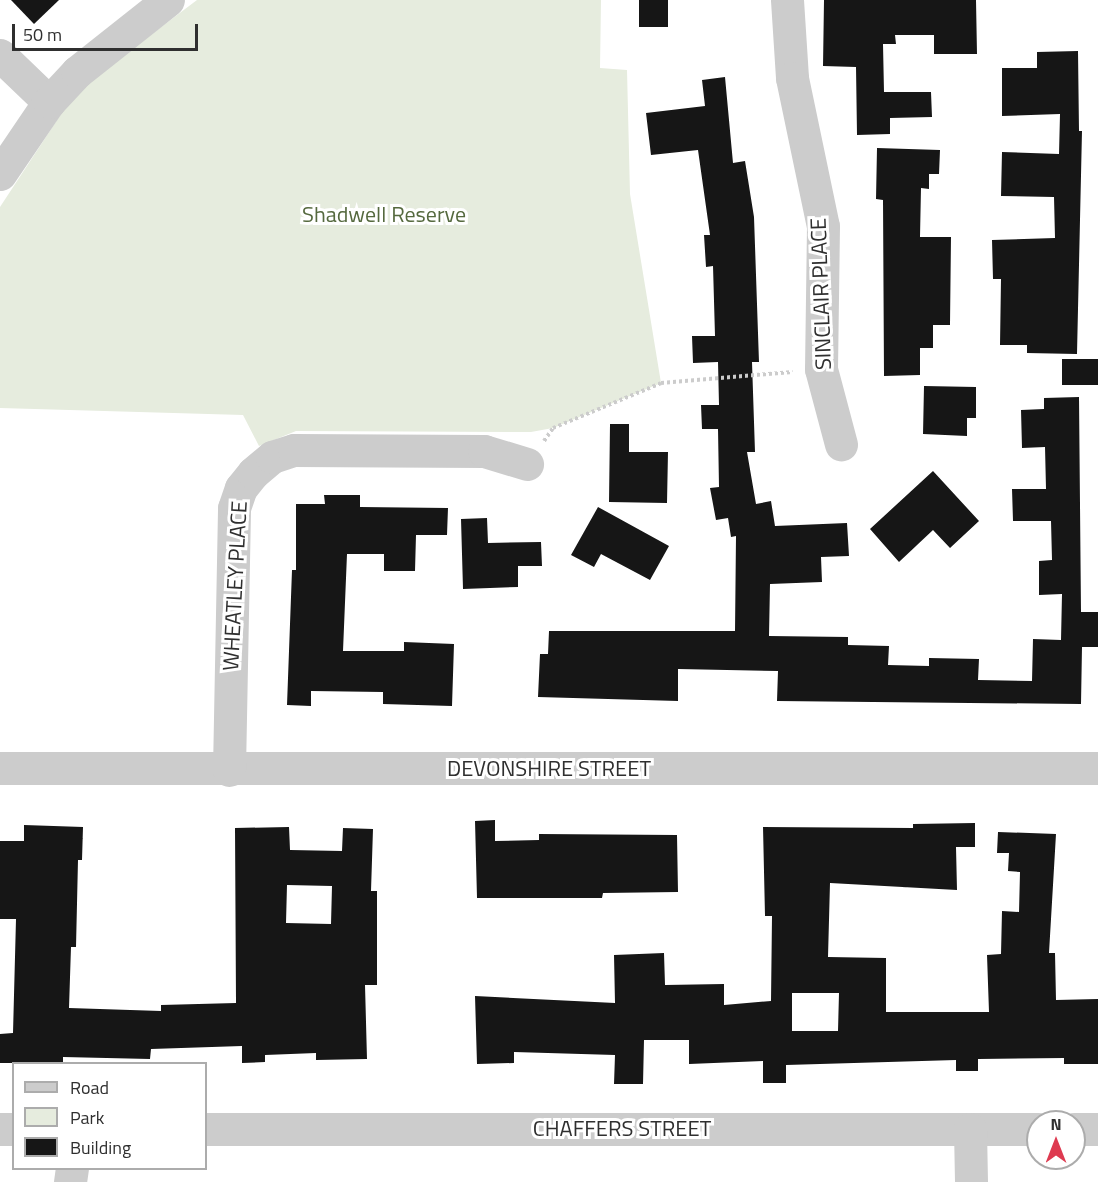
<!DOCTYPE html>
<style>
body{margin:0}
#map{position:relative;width:1098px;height:1182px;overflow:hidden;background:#fff;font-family:"Titillium Web",sans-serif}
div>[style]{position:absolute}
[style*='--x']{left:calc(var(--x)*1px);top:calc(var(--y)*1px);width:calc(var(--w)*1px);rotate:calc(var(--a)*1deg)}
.green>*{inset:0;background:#e6ecde}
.building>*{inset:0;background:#161616;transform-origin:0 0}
.path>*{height:4px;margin-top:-2px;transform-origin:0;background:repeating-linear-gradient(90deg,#ccc 0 3px,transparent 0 6px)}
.minor>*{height:33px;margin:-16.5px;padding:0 16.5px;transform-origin:16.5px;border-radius:16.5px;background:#ccc}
span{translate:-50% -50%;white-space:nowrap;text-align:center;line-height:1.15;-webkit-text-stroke:6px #fff;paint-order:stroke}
.park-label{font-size:22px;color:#55693e}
.street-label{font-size:22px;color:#2f2f2f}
.legend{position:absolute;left:12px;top:1062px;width:195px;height:108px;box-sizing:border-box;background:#fff;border:2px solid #acacac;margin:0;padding:8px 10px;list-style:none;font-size:18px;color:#2f2f2f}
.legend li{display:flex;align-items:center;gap:12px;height:30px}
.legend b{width:30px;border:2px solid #acacac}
.north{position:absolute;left:1026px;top:1110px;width:60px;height:60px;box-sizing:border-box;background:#fff;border:2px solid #acacac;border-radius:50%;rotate:0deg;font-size:16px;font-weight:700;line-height:24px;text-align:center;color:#2f2f2f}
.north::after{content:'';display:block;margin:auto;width:21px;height:27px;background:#de3a50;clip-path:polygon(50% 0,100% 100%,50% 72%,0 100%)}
.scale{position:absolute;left:12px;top:24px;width:186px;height:27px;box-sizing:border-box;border:3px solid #2f2f2f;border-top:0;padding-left:8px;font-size:18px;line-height:21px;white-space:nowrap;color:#2f2f2f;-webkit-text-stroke:4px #fff;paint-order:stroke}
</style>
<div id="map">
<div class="green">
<div style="clip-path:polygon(197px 0,601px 0,600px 68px,627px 70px,630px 194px,661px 383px,553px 428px,531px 432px,296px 431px,259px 446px,243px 415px,0 408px,0 207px,63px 111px,91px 80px)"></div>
</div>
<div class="building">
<div style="clip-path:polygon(11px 0,59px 0,34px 24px)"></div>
<div style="left:639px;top:0;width:29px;height:27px"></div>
<div style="clip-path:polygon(824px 0,976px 0,977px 54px,934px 54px,934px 35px,895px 35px,896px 44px,883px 44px,884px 92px,931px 92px,932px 117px,890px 118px,890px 134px,857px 135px,856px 67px,823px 66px)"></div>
<div style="clip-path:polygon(1078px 51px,1079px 131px,1082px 131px,1077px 354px,1027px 353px,1027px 345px,1000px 345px,1001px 279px,993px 279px,992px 240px,1055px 238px,1054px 197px,1001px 196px,1002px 152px,1059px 154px,1060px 114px,1002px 116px,1002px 68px,1037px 68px,1037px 52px)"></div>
<div style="clip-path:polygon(725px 77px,733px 163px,745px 161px,754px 217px,759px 362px,752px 362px,755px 452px,747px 452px,756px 504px,771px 501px,775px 526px,847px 523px,849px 556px,821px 557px,822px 582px,770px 584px,769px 636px,848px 637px,848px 645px,889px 646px,888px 665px,929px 666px,929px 658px,979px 659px,978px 680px,1032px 681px,1033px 639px,1061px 640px,1062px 594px,1039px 595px,1039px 561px,1052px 560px,1051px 521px,1013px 521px,1012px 489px,1046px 489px,1045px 447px,1022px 448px,1021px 410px,1044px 409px,1044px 398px,1079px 397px,1081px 612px,1098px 612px,1098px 647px,1082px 647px,1081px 704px,777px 701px,778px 671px,678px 669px,678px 701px,538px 697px,540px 654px,548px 654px,549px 631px,735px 631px,736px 536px,731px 537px,728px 518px,716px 520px,710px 488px,719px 487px,718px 429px,702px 429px,701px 405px,719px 405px,718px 362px,693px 363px,692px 336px,715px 336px,713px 266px,706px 267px,704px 235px,710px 235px,698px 150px,651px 155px,646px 113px,705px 106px,702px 80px)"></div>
<div style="clip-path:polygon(877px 148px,940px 150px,939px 174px,929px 174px,929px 189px,921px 188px,920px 237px,951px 237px,950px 325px,933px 325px,933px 348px,920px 348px,920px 375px,884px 376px,883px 200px,876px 199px)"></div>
<div style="left:1098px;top:359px;width:26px;height:36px;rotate:90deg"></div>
<div style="clip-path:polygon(924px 386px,976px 387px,976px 418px,967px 418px,967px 436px,923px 434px)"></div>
<div style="clip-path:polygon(610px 424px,629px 424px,629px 452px,668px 452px,667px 503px,609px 502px)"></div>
<div style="clip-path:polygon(933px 471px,979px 521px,950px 548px,933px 530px,899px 562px,870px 529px)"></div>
<div style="clip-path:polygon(324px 495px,360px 495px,360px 507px,448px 508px,447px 535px,416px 535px,415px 571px,384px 571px,384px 554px,347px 554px,343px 651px,404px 651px,404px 642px,454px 644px,452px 706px,383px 704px,383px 692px,311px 691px,311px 706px,287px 705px,292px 570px,296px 570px,296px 504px,325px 504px)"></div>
<div style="clip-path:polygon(598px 507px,669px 546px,650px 580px,601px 554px,594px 567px,571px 555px)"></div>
<div style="clip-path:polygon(487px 518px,488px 543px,541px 542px,542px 566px,518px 566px,518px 587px,463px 589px,461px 519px)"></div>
<div style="clip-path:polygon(495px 820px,495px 841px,539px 840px,539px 834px,677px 835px,678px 892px,603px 893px,602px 898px,477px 898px,475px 821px)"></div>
<div style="clip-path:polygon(evenodd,975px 823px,975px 847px,956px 847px,957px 890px,830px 883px,828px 957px,886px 958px,886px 1012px,989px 1012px,987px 955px,1001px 954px,1002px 911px,1019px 912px,1020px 872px,1008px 871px,1009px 853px,997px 853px,998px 832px,1056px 834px,1049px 953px,1055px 953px,1056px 1000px,1098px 999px,1098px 1064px,1064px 1064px,1064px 1058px,978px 1059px,978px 1071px,956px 1071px,956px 1060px,786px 1065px,786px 1083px,763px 1083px,763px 1061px,689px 1064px,689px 1040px,644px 1040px,643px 1084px,614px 1084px,615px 1055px,514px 1052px,514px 1063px,477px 1064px,475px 996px,615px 1003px,614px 955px,664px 953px,665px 985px,724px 984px,724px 1005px,771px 1001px,772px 916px,765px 916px,763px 827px,913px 828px,913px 824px,975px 823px,792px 993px,839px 993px,838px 1031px,792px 1031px,792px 993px)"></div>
<div style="clip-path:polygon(evenodd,24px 825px,83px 827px,82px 860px,78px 860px,76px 947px,71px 947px,69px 1008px,161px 1011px,161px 1005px,236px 1003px,235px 828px,289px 827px,290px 850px,342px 851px,343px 828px,373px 829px,371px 891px,377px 891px,377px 985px,365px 985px,367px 1059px,316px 1060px,316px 1053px,265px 1055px,265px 1062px,242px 1063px,242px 1046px,151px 1049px,150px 1059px,63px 1057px,63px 1063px,0 1063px,0 1034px,13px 1033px,16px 919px,0 919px,0 841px,24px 841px,24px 825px,287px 885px,332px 886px,331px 924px,286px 923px,287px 885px)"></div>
</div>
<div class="path">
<div style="--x:544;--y:441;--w:16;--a:-55"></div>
<div style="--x:553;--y:428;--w:117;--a:-22.6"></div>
<div style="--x:661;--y:383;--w:132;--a:-4.8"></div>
</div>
<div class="minor">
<div style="--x:787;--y:0;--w:78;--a:86.3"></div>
<div style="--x:792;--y:78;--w:151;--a:78.2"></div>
<div style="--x:823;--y:226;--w:143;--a:90.8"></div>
<div style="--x:821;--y:369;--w:78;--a:75.1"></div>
<div style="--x:0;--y:55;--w:68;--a:43.8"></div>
<div style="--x:0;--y:174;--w:87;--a:-55.8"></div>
<div style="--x:49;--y:102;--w:41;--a:-47"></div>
<div style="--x:77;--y:72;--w:116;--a:-38.4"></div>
<div style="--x:0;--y:768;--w:1098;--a:0"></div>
<div style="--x:229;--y:770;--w:262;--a:-88.9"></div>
<div style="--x:234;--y:508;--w:21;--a:-71"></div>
<div style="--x:241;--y:488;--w:19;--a:-51"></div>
<div style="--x:253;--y:473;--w:25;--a:-40"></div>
<div style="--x:272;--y:457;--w:23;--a:-18"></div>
<div style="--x:294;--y:450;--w:190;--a:0.3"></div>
<div style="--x:484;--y:451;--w:45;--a:16.8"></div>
<div style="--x:0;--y:1129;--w:14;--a:0"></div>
<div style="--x:206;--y:1129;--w:832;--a:0"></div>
<div style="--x:970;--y:1129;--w:53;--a:88.9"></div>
<div style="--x:1074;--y:1129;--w:24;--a:0"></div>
<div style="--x:70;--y:1182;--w:14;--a:-82"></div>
</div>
<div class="park-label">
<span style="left:384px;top:215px">Shadwell Reserve</span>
</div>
<div class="street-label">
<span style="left:821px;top:294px;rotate:-92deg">SINCLAIR PLACE</span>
<span style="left:235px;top:586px;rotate:-87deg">WHEATLEY PLACE</span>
<span style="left:549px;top:769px">DEVONSHIRE STREET</span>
<span style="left:622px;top:1129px">CHAFFERS STREET</span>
</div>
<ul class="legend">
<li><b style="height:8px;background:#ccc"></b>Road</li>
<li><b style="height:16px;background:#e6ecde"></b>Park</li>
<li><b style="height:16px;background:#161616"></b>Building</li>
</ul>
<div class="north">N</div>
<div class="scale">50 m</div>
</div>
